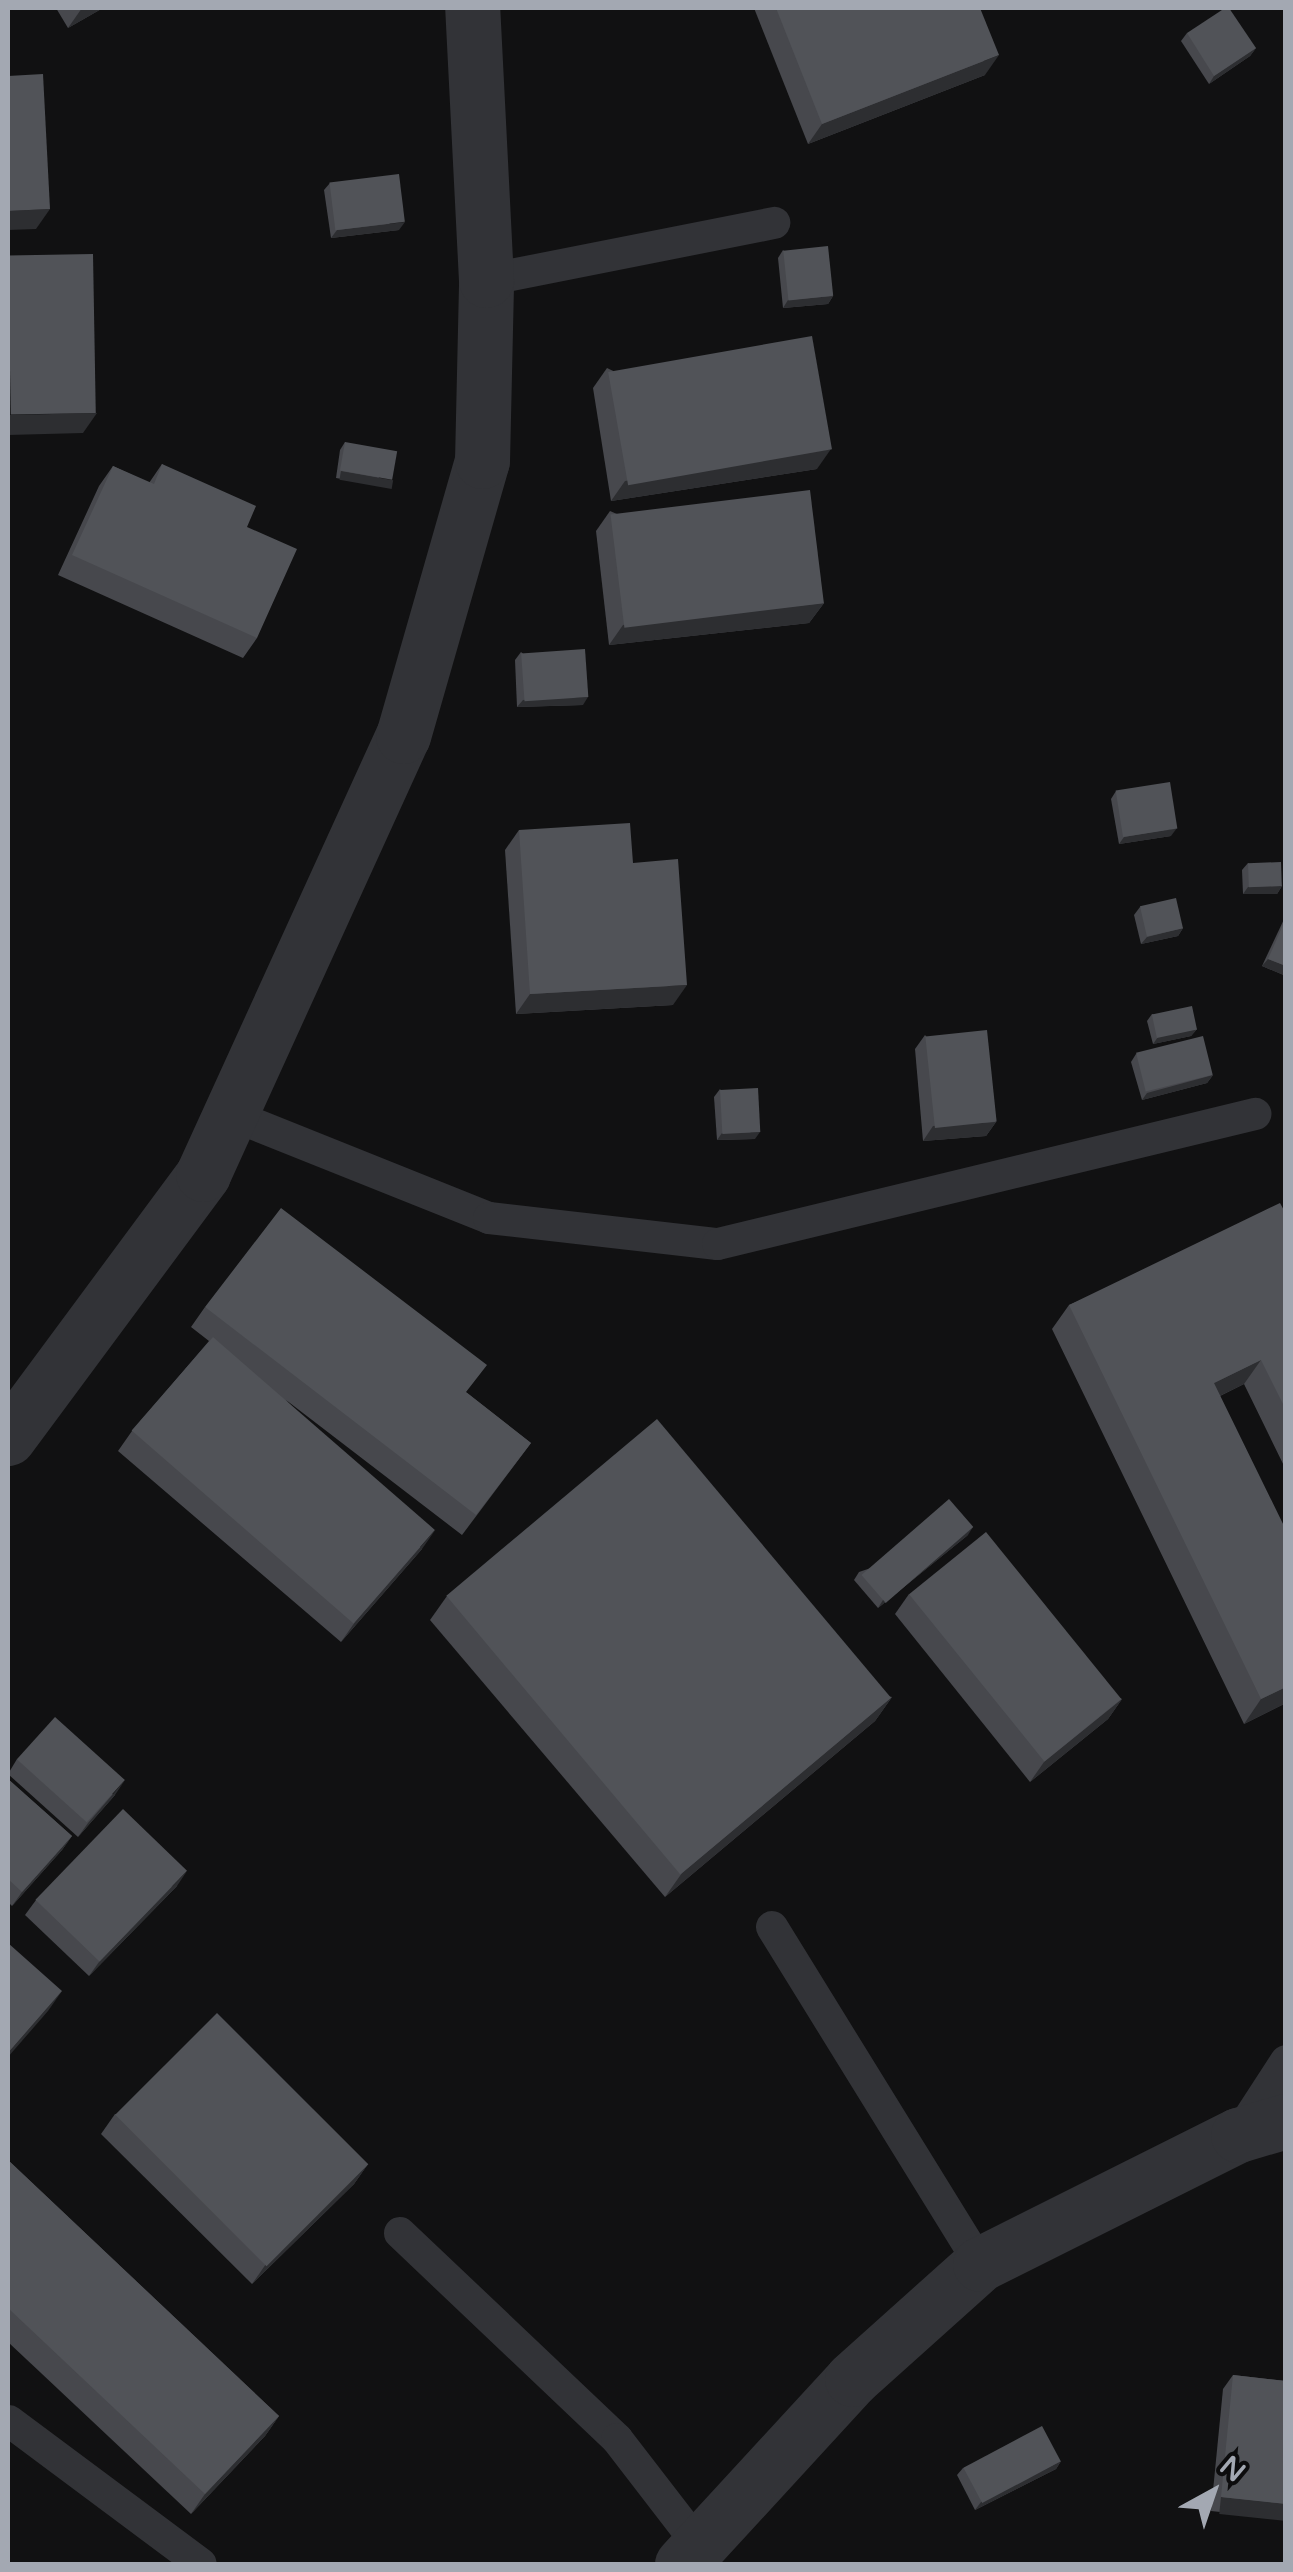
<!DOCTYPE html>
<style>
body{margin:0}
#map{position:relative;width:1293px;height:2572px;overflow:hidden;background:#111112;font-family:"Varela Round",sans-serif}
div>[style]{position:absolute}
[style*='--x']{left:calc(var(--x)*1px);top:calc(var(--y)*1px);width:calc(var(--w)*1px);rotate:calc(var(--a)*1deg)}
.service>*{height:32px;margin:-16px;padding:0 16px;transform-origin:16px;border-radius:16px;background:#323337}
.minor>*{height:55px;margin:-27.5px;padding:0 27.5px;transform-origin:27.5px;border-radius:27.5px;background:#323337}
.tertiary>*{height:55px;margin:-27.5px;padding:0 27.5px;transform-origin:27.5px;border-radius:27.5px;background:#323337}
.wall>*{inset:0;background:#47484d}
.shaded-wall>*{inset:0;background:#2d2e31;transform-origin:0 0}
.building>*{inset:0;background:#515358;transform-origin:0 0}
span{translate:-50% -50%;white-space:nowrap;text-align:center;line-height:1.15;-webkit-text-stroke:8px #0c0c0d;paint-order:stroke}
.frame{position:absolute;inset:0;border:10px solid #a3a8b2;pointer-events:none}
.north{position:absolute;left:1163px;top:2442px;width:100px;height:100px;-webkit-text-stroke:8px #0c0c0d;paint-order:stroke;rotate:40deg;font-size:28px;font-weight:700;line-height:40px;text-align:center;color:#a3a8b2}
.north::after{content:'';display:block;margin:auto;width:35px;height:45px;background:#a3a8b2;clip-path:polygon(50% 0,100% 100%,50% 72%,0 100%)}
</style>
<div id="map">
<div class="service">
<div style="--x:486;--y:280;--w:294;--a:-11.2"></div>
<div style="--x:229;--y:1114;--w:280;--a:21.8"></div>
<div style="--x:489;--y:1218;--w:230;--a:6.5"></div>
<div style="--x:718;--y:1244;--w:553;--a:-13.61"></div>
<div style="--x:772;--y:1927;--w:396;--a:58.3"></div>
<div style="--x:1238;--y:2135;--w:88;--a:-57"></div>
<div style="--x:400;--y:2233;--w:299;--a:43.5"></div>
<div style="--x:617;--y:2439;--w:133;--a:52.4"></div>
<div style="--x:9;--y:2421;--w:239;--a:36.7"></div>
</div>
<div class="minor">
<div style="--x:8;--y:1438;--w:328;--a:-53.5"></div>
<div style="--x:203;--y:1174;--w:482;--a:-65.5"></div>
<div style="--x:403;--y:736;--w:286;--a:-74"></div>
<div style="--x:482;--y:461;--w:181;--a:-88.7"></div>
<div style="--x:486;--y:280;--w:272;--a:-92.9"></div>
</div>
<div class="tertiary">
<div style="--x:682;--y:2564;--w:251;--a:-47.4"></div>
<div style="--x:852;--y:2379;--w:172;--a:-41.9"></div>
<div style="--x:980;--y:2264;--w:288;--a:-26.6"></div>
<div style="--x:1238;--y:2135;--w:50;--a:-16.3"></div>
</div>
<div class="wall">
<div style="clip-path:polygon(56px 8px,103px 8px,68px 28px)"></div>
<div style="clip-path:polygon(754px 8px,980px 8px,985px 75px,808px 144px)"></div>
<div style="clip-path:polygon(1187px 33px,1256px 48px,1250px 56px,1209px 84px,1181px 41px)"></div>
<div style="clip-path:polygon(330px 183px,399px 230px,331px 238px,324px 190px)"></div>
<div style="clip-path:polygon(783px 250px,833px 296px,828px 304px,783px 308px,778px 258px)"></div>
<div style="clip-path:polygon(607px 368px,817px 469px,611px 501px,593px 388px)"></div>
<div style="clip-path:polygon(345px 442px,388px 487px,336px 478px,340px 450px)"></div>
<div style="clip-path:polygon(162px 464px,247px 527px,257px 638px,243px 658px,58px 575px,99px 486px,113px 466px,149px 483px)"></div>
<div style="clip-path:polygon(610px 511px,824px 603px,809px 623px,609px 645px,596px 531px)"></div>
<div style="clip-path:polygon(521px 652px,583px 705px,517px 707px,515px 660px)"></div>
<div style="clip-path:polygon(1116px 791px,1171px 836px,1119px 844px,1111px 799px)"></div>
<div style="clip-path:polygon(519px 830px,633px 863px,673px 1005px,516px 1014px,505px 850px)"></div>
<div style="clip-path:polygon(1248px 863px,1282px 886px,1277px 894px,1243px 894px,1242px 870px)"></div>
<div style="clip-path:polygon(1140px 907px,1183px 928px,1178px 936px,1141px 944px,1134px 915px)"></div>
<div style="clip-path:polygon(1286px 915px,1286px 976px,1262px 966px)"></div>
<div style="clip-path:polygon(1152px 1014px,1197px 1029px,1191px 1036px,1153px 1044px,1147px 1021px)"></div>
<div style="clip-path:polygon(925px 1035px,996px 1122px,986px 1136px,923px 1141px,915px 1049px)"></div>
<div style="clip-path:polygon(1136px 1054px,1213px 1075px,1207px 1083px,1142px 1100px,1131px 1062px)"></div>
<div style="clip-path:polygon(720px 1089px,755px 1139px,717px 1140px,714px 1097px)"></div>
<div style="clip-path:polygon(1286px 1214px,1286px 1470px,1244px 1384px,1220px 1396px,1286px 1703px,1244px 1724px,1052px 1329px,1069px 1305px)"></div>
<div style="clip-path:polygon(205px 1307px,467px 1393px,531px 1443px,462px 1535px,286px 1400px,422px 1549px,341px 1642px,118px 1451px,132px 1431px,209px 1341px,191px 1327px)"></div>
<div style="clip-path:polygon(968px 1535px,878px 1608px,854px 1580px,859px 1572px)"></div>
<div style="clip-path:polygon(909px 1594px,1122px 1699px,1108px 1719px,1030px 1782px,895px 1614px)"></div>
<div style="clip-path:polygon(447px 1596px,892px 1697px,875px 1721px,665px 1897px,430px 1620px)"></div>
<div style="clip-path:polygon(17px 1759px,115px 1795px,78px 1837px,8px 1774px)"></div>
<div style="clip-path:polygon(8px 1779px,72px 1836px,62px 1850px,12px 1906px,8px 1902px)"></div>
<div style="clip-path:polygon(177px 1886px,89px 1976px,25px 1915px,36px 1900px)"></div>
<div style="clip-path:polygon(115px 2114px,368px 2164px,354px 2184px,252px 2284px,101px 2134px)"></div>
<div style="clip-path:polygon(8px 2160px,279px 2416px,265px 2436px,191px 2514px,8px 2342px)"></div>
<div style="clip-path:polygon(1233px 2375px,1286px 2381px,1286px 2519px,1211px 2511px,1223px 2389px)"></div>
<div style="clip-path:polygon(1061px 2461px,1056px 2469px,975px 2510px,957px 2475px,963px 2468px)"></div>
</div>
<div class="shaded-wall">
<div style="clip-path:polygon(82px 8px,103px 8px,68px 28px)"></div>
<div style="clip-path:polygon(1256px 48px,1250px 56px,1209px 84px,1214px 76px)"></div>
<div style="clip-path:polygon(999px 55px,985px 75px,808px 144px,822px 124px)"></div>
<div style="clip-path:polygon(50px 209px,36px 229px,8px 230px,8px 211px)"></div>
<div style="clip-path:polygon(405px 222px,399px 230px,331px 238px,337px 230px)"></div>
<div style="clip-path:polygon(833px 296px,828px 304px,783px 308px,788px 300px)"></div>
<div style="clip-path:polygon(97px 413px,83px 433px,8px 435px,8px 415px)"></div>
<div style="clip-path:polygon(831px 449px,817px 469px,611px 501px,625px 481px)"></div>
<div style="left:341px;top:471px;width:53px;height:9px;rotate:10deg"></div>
<div style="clip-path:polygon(824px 603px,809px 623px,609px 645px,623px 625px)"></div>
<div style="clip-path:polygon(588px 697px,583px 705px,517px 707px,523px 700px)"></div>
<div style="clip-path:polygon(1177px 828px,1171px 836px,1119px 844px,1124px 837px)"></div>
<div style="clip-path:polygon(1282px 886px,1277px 894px,1243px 894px,1248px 887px)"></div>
<div style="clip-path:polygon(1183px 928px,1178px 936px,1141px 944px,1147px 937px)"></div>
<div style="clip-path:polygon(1268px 959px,1286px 966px,1286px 976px,1262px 966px)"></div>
<div style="clip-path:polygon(687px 985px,673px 1005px,516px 1014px,530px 994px)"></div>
<div style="clip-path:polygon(1197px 1029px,1191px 1036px,1153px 1044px,1158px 1037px)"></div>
<div style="clip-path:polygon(1213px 1075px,1207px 1083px,1142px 1100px,1147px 1093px)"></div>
<div style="clip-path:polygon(996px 1122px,986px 1136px,923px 1141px,933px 1126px)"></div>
<div style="clip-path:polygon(760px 1132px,755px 1139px,717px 1140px,722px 1133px)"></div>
<div style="clip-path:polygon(1261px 1360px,1244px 1384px,1197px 1407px,1214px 1383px)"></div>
<div style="clip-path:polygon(973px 1527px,968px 1535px,878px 1608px,883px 1600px)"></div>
<div style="clip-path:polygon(436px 1529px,422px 1549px,341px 1642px,355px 1622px)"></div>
<div style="clip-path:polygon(1286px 1687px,1286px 1703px,1244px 1724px,1261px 1699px)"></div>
<div style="clip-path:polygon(892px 1697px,875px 1721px,665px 1897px,682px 1873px)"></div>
<div style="clip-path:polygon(1122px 1699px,1108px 1719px,1030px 1782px,1044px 1762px)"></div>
<div style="clip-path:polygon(125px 1780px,115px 1795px,78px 1837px,88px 1823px)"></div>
<div style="clip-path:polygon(72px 1836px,62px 1850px,12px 1906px,22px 1892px)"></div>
<div style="clip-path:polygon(187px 1871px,177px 1886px,89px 1976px,99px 1962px)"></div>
<div style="clip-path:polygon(62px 1991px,48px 2011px,8px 2057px,8px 2053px)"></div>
<div style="clip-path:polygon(368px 2164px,354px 2184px,252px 2284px,266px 2264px)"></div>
<div style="clip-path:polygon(279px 2416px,265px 2436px,191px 2514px,205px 2494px)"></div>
<div style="clip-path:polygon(1061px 2461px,1056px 2469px,975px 2510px,981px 2502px)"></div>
<div style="left:1221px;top:2497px;width:65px;height:17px;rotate:6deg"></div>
</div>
<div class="building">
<div style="clip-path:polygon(776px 8px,980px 8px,999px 55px,822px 124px)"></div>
<div style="clip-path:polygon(1225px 8px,1229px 8px,1256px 48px,1214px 76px,1187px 33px)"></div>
<div style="clip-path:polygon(43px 74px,50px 209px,8px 211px,8px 76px)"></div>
<div style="left:399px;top:174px;width:48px;height:70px;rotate:83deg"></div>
<div style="left:828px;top:246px;width:50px;height:45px;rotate:84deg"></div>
<div style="left:93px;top:254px;width:159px;height:85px;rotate:89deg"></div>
<div style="left:812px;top:336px;width:115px;height:207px;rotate:80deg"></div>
<div style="left:345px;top:442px;width:53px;height:29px;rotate:10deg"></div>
<div style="clip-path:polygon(162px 464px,256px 506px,247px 527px,297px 549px,257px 638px,72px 555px,113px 466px,154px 484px)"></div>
<div style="left:810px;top:490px;width:114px;height:201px;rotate:83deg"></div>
<div style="left:585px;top:649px;width:48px;height:64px;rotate:86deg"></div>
<div style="left:1170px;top:782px;width:47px;height:55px;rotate:81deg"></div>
<div style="clip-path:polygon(630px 823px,633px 863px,678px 859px,687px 985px,530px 994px,519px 830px)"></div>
<div style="left:1281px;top:862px;width:24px;height:33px;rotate:88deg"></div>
<div style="left:1176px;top:898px;width:31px;height:37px;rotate:77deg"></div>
<div style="clip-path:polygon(1286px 918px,1286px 966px,1268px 959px)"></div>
<div style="left:1192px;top:1006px;width:24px;height:41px;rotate:78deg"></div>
<div style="left:987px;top:1030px;width:92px;height:62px;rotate:84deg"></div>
<div style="left:1203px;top:1036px;width:40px;height:69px;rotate:76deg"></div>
<div style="left:758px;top:1088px;width:44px;height:38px;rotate:87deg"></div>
<div style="clip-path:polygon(1280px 1203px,1286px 1214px,1286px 1410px,1261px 1360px,1214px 1383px,1286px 1530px,1286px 1687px,1261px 1699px,1069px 1305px)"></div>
<div style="clip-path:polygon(281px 1208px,487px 1365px,466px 1392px,531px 1443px,476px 1515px,205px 1307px)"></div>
<div style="left:213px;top:1337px;width:294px;height:124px;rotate:41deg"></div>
<div style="left:657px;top:1419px;width:364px;height:275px;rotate:50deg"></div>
<div style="left:949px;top:1499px;width:37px;height:116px;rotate:49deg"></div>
<div style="left:986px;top:1532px;width:215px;height:99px;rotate:51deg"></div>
<div style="left:55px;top:1717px;width:94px;height:57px;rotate:42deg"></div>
<div style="clip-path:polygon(8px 1779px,72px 1836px,22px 1892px,8px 1879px)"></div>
<div style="left:123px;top:1809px;width:89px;height:126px;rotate:44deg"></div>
<div style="clip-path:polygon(8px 1943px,62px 1991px,8px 2053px)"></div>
<div style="left:217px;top:2013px;width:214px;height:144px;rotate:45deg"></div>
<div style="clip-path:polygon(8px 2160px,279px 2416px,205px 2494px,8px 2308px)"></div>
<div style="clip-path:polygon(1233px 2375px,1286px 2381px,1286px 2504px,1221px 2497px)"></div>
<div style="left:1042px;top:2426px;width:40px;height:89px;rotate:62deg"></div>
</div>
<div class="frame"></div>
<div class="north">N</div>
</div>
